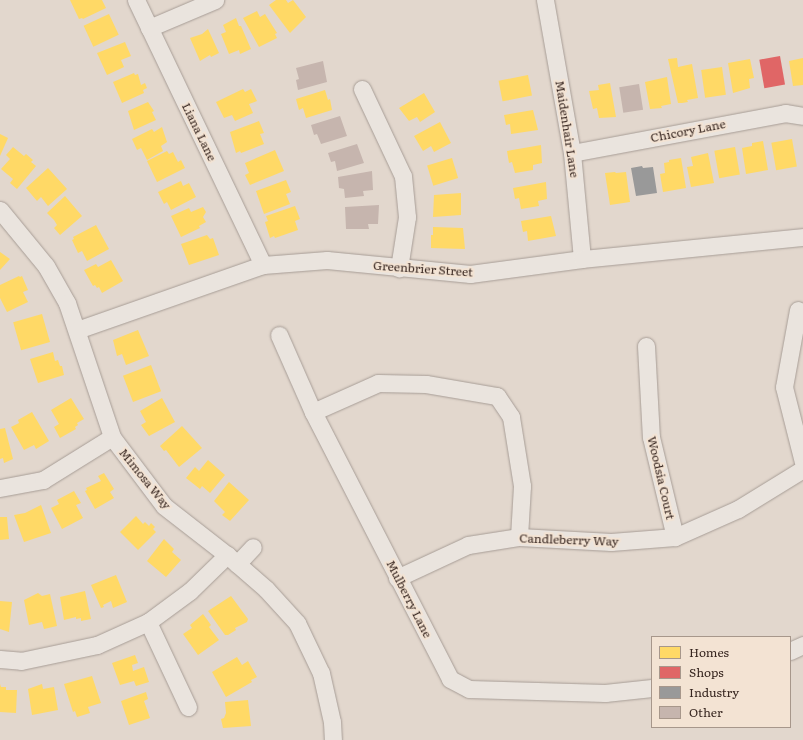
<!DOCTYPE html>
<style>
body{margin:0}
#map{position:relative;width:803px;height:740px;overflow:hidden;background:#e2d7cd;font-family:Literata,serif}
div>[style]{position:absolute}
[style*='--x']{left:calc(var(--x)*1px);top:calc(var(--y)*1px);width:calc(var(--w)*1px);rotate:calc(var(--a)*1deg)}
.homes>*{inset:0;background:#ffd966;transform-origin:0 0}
.shops>*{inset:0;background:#e06666;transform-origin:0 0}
.industry>*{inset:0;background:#999}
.building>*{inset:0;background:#c6b5ae;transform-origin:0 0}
.roads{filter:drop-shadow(0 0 1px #a79d96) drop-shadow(0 0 1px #a79d96)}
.minor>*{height:17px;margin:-8.5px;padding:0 8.5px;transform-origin:8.5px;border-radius:8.5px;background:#eae4de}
span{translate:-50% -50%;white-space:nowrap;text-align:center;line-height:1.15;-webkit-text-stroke:4px #f3e3d3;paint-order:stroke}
.street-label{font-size:12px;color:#36251f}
.legend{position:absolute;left:651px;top:636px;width:140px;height:92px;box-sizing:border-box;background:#f3e3d3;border:1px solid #a7978b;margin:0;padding:5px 7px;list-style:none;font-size:12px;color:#36251f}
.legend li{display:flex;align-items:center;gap:8px;height:20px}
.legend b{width:20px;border:1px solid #a7978b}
</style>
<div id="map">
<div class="homes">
<div style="clip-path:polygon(70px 0,102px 0,106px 8px,83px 19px,82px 18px,79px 19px)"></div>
<div style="clip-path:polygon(276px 0,286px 0,288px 3px,293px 0,306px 17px,290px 33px,269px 5px)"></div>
<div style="clip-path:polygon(257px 11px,260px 17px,265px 14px,277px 33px,275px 34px,277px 38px,259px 47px,243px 18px)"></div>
<div style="left:109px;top:14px;width:23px;height:28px;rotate:65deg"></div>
<div style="clip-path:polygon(236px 18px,239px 26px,241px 26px,251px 49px,240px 54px,239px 50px,229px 54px,221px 34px,226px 32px,223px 25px)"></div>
<div style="clip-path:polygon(208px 29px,219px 53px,211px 57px,210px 55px,200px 61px,190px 38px,202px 34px)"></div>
<div style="clip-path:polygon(125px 42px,131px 56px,121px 60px,124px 67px,107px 75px,97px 53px)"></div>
<div style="clip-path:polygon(677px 58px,678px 67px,692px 64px,698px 98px,687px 100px,688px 102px,682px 103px,678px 103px,668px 59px)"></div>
<div style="clip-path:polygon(803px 58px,803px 85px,793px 86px,789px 61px)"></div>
<div style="clip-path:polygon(750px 59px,754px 78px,749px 79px,750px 88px,733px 93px,728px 63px)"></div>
<div style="left:722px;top:67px;width:28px;height:21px;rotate:82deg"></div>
<div style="clip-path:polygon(134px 73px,135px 75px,138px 74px,141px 85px,145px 83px,147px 88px,143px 90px,144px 93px,122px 103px,113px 82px)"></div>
<div style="left:528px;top:75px;width:21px;height:30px;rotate:79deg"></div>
<div style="clip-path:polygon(667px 77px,671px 104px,661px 106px,662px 108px,650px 109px,645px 82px)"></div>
<div style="clip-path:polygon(610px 83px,616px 117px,599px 118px,597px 108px,593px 109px,589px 91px,599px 90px,598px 85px)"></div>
<div style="clip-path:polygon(243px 89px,245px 92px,251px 89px,257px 101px,249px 104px,253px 113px,235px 121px,232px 115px,224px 118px,216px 102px)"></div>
<div style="clip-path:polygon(325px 90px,328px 100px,330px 99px,332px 110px,306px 118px,303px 108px,299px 110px,296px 99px)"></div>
<div style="clip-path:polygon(424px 93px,435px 112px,420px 122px,417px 117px,409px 121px,399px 108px)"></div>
<div style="clip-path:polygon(148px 102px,154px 111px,152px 112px,156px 120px,134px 130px,128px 111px)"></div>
<div style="clip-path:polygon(533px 110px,538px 130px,511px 134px,510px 124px,506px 125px,504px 115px)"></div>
<div style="clip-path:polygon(259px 121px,264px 133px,260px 134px,264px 144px,241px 153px,240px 151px,236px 153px,230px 132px)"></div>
<div style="clip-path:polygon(440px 122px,451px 143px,434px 152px,431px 146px,423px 151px,414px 136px)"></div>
<div style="clip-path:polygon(162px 127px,167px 142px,161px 146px,163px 151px,147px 160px,141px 148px,137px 150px,132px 139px,152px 129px,154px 132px)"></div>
<div style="clip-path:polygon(0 134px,8px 138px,0 156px)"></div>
<div style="left:792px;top:139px;width:28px;height:21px;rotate:80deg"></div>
<div style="clip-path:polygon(763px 141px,768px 170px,746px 174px,742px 148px,752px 146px,752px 143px)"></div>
<div style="clip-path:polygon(541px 145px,542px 163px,533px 165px,533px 170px,515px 173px,512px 162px,509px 163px,507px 151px)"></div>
<div style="clip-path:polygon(13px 147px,24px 156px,26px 154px,33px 160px,31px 162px,36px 166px,17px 189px,10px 183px,13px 179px,1px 169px,10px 159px,6px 155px)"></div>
<div style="left:735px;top:147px;width:28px;height:21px;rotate:80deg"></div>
<div style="clip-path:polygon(275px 150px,284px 171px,250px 185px,245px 175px,249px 173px,245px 163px)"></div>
<div style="clip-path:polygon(167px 151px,169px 154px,173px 152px,178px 162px,181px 160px,185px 168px,157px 182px,147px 161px)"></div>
<div style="clip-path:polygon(708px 153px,714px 183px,691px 187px,687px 167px,693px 166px,691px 157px)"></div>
<div style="left:452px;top:158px;width:21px;height:26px;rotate:73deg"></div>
<div style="clip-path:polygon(681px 158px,686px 188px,663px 192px,660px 174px,665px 173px,664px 163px,669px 162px,669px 160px)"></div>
<div style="clip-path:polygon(48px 168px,67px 189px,48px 206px,41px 197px,37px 201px,26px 188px)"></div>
<div style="clip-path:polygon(615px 172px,616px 173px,626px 172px,630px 202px,610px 205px,605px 173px)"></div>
<div style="clip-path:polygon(286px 180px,291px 192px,286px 194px,290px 204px,264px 214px,256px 191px)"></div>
<div style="clip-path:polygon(181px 181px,183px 186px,189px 183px,196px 197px,171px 210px,167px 202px,164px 204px,158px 192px)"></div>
<div style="clip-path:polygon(546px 182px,547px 199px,538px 201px,539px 206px,521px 209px,519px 198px,515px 199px,513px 188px)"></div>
<div style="clip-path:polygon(461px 193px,461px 215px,433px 217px,434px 195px)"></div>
<div style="clip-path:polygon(65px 196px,82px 216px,60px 235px,54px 228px,57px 225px,54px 220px,47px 213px)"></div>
<div style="clip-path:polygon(295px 206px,300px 219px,295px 221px,298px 230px,275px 238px,274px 236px,270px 238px,265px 222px,268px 221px,266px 216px)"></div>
<div style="clip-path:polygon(203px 207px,206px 212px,203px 217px,206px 222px,199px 226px,200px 228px,181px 237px,171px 216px,189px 208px,191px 212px)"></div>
<div style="clip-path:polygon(551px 216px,556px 236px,528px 241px,527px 231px,523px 232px,521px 221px)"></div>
<div style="clip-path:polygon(96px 225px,109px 249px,87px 261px,82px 251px,78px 253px,72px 240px,74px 239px,73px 237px)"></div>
<div style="clip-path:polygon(433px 227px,463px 228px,465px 249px,431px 248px,431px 235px,433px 235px)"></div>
<div style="clip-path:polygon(207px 235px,210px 239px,213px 238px,219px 255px,189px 265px,181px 244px)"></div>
<div style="clip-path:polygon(0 252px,10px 259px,0 270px)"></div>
<div style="clip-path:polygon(111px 260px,123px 281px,102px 293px,99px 287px,97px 288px,95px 285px,93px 286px,84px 270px,96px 264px,98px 267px)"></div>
<div style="clip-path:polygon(19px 276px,20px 277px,22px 276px,28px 290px,23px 292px,28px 302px,7px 312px,0 298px,0 285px)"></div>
<div style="left:42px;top:314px;width:29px;height:30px;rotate:74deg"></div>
<div style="clip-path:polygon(138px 330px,149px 356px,126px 365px,122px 354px,117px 356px,113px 340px)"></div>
<div style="clip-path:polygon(53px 352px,55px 361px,58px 360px,60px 366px,62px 366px,64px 375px,38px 383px,30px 359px)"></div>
<div style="left:151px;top:365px;width:28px;height:30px;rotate:69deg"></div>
<div style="clip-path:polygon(71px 398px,84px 419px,77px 423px,78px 425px,75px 427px,76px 429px,60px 438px,54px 427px,59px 424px,51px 410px)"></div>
<div style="clip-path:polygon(162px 398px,175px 422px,149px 436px,141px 425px,146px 422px,140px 411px)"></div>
<div style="clip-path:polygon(32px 412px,49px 441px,36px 449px,34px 445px,24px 450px,11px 427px,19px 423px,18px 420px)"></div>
<div style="clip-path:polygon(182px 426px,202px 448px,179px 467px,166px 450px,164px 451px,160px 446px)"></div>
<div style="clip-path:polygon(5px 428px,13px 459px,4px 463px,3px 458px,0 459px,0 429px)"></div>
<div style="clip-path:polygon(208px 460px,225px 475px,210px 493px,202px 486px,200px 489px,186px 478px,195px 467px,199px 471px)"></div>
<div style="clip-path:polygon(104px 473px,114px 489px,110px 492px,114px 498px,95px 509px,85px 491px,87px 490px,86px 488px,101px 481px,98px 476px)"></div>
<div style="clip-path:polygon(229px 482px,249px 500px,230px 521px,222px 515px,225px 512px,214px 501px)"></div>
<div style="clip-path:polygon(74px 491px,81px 503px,76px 505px,83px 518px,62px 529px,51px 508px,59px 504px,57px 500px)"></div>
<div style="clip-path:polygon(41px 505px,51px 533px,24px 542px,14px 515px,25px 513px)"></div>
<div style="clip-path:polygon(136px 516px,143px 524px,145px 522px,149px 526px,151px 523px,155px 527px,153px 529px,156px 532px,138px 550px,120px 532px)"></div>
<div style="clip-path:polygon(0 517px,7px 517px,9px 539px,0 540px)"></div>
<div style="clip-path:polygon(164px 539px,174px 549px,172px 552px,181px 560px,166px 577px,147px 561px)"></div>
<div style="clip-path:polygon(116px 575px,127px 602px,113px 608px,111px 601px,103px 605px,104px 607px,101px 608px,91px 585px)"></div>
<div style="clip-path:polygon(85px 591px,91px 619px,81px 621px,81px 618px,76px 619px,76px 617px,64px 620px,60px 597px)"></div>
<div style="clip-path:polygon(38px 593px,42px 596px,50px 594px,57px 626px,44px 629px,42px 622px,29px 625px,24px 600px)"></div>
<div style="clip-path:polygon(231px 596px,248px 619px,247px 622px,235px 628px,236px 630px,228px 635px,225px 635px,208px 611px)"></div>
<div style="clip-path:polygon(0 601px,12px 602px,9px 632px,0 629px)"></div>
<div style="clip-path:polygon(203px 614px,211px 625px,209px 627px,219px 640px,198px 655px,183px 634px,192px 628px,190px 625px)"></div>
<div style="clip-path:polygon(135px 655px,138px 663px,132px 665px,133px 671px,144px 667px,149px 682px,136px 686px,134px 681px,120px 685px,112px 663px)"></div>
<div style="clip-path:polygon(237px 657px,242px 665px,248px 661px,257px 677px,251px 680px,252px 682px,226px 697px,212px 672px)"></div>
<div style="clip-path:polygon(92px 676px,101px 703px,88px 707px,90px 713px,77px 717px,75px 711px,73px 712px,64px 684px)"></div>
<div style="clip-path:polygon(0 684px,1px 687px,6px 687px,6px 690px,17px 690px,16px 713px,0 712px)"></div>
<div style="clip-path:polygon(42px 684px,43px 689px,54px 687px,58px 710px,32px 715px,28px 689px)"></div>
<div style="clip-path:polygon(146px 692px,148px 699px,144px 701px,150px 718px,129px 725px,121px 701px)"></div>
<div style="clip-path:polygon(248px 700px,251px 726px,223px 728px,221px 719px,224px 718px,226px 713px,225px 702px)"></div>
</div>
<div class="shops">
<div style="left:780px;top:56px;width:29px;height:21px;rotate:80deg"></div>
</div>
<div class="industry">
<div style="clip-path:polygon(642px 166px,643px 168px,653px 167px,657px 193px,636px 196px,631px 168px)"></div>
</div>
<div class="building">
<div style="clip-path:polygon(323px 61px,327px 82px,298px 90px,296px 80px,299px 79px,296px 68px)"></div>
<div style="left:639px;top:84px;width:26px;height:20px;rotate:81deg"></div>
<div style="clip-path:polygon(340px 116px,347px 136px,321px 144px,317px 134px,314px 135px,311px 125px)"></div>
<div style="clip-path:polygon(357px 144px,364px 163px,337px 171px,335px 161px,331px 162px,328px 153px)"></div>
<div style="clip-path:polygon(372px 171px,373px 190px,363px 191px,364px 196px,345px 198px,344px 189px,339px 188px,338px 177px)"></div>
<div style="clip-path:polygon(379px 205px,378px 224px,368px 224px,369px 229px,346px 229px,345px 207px)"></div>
</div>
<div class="roads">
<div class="minor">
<div style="--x:136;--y:0;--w:294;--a:64.4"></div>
<div style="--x:545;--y:0;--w:155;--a:80"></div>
<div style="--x:572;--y:153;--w:106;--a:84.6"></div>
<div style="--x:149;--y:28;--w:72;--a:-23"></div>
<div style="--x:362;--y:89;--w:96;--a:64.8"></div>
<div style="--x:403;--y:176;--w:41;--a:84.4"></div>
<div style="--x:407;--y:217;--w:52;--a:98.9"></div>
<div style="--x:572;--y:153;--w:217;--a:-10.6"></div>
<div style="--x:785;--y:113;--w:18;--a:9"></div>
<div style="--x:0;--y:210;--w:72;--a:50.6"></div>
<div style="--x:46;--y:266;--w:43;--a:60.4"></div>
<div style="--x:67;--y:303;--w:141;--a:71.4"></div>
<div style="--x:112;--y:437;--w:86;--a:53"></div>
<div style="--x:164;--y:506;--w:80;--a:37.9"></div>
<div style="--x:227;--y:555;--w:52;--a:41.1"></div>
<div style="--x:266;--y:589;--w:46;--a:47.6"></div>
<div style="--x:297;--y:623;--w:55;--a:64.4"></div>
<div style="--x:321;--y:673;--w:50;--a:77.3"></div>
<div style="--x:332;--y:722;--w:18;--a:87"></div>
<div style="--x:798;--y:310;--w:78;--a:100.3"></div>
<div style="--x:784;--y:387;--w:77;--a:75.8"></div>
<div style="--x:77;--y:330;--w:197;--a:-19.3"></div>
<div style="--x:263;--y:265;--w:64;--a:-4.5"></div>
<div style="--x:327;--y:260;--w:144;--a:5.6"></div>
<div style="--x:470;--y:274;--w:113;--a:-7.6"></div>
<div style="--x:582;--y:259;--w:222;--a:-5.7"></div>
<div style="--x:279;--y:335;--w:84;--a:66.2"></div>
<div style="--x:313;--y:412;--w:300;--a:62.8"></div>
<div style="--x:450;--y:679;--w:21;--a:28"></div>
<div style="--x:469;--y:689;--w:136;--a:1.7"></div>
<div style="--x:605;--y:693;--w:47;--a:-6.1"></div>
<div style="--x:646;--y:346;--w:91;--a:86.9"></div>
<div style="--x:651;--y:437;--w:103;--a:76.5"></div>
<div style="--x:313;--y:412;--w:71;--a:-24"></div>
<div style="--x:378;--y:383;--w:48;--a:1.2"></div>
<div style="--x:426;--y:384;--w:72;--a:9.6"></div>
<div style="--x:497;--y:396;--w:25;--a:56"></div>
<div style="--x:511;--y:417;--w:70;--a:80.9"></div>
<div style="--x:522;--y:486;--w:51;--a:93.4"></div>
<div style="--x:0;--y:488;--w:44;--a:-10.5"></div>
<div style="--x:43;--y:480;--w:81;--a:-31.9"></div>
<div style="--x:237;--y:564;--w:23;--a:-47"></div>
<div style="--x:397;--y:578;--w:78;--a:-24.9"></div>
<div style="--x:468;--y:545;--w:52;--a:-8.9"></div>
<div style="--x:519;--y:537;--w:92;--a:3.1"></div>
<div style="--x:611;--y:542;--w:64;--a:-4.5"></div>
<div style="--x:675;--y:537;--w:69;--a:-24"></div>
<div style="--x:738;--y:509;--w:76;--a:-31.6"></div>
<div style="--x:148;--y:622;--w:94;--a:64.8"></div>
<div style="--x:790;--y:651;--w:14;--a:-25"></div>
<div style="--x:0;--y:659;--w:21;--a:5"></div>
<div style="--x:21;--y:661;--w:78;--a:-11.9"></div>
<div style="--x:97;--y:645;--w:56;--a:-24.3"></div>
<div style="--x:148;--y:622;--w:52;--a:-36.4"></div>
<div style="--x:190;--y:591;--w:52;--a:-44.2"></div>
</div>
</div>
<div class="street-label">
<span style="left:567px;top:129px;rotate:81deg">Maidenhair Lane</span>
<span style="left:688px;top:131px;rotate:-11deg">Chicory Lane</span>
<span style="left:199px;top:132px;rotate:64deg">Liana Lane</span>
<span style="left:423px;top:269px;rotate:4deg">Greenbrier Street</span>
<span style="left:661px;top:478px;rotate:77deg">Woodsia Court</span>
<span style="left:145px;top:479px;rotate:51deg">Mimosa Way</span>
<span style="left:569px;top:540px;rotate:2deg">Candleberry Way</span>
<span style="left:409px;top:599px;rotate:63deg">Mulberry Lane</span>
</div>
<ul class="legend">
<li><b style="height:11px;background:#ffd966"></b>Homes</li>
<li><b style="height:11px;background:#e06666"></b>Shops</li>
<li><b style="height:11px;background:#999"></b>Industry</li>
<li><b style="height:11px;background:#c6b5ae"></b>Other</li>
</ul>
</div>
